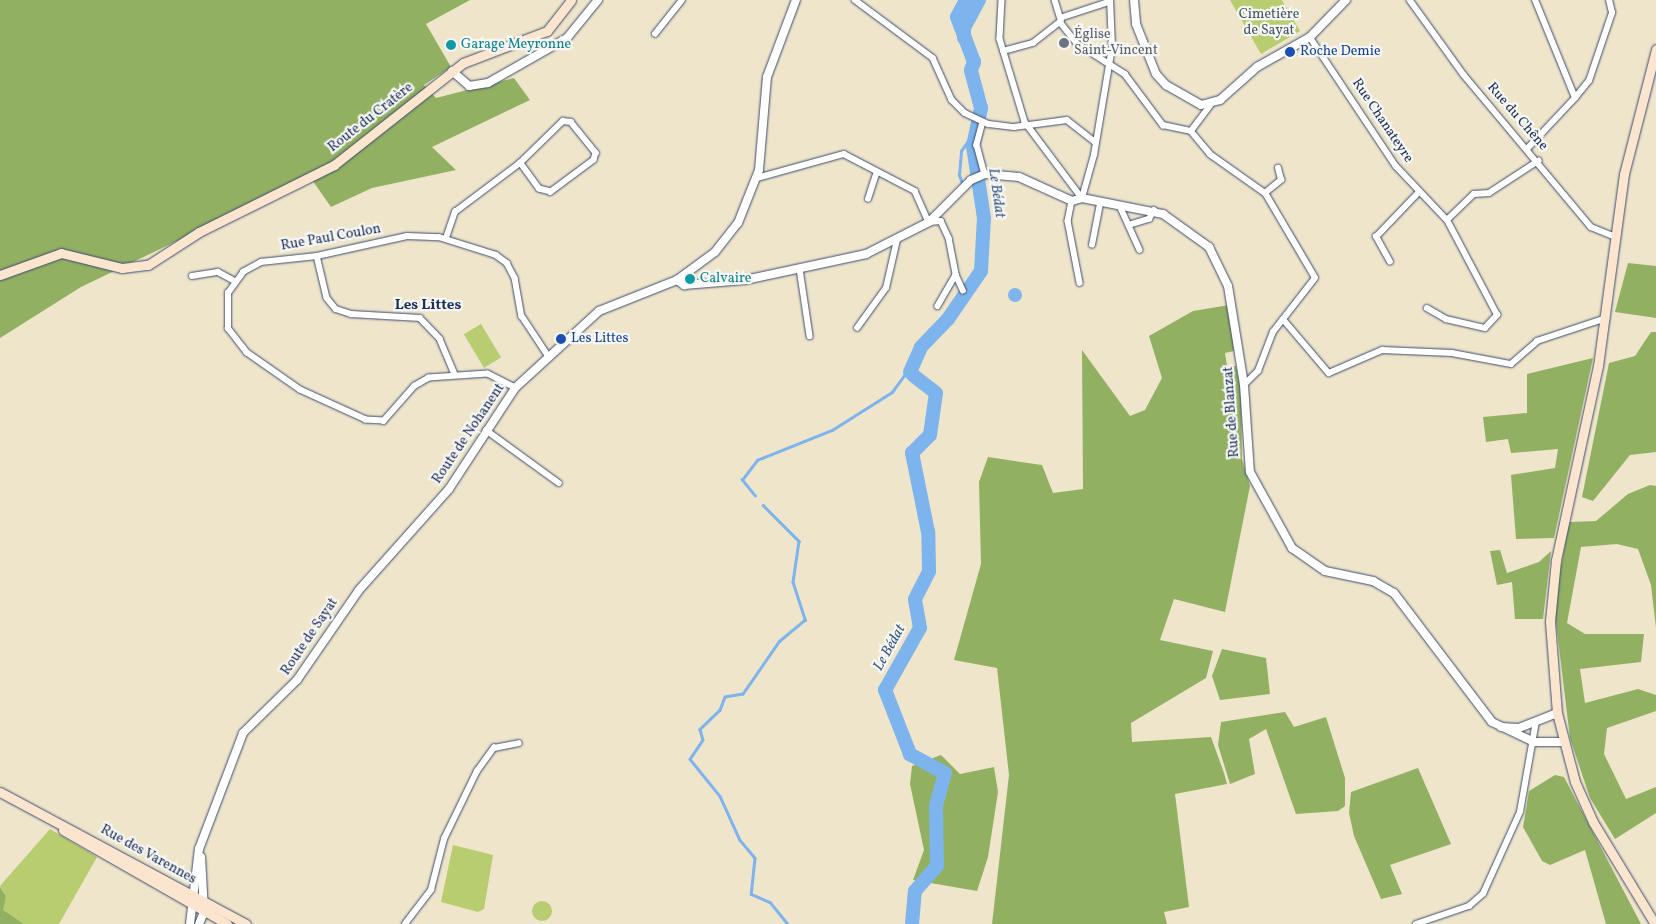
<!DOCTYPE html>
<meta charset="utf-8">
<style>
body{margin:0}
#map{position:relative;width:1656px;height:924px;overflow:hidden;background:#eee5cb;font-family:Vollkorn,serif}
div>[style]{position:absolute}
[style*='--x']{left:calc(var(--x)*1px);top:calc(var(--y)*1px);width:calc(var(--w)*1px);rotate:calc(var(--a)*1deg)}
.green>*{inset:0;background:#b8cc70;transform-origin:0 0}
.round{border-radius:50%}
.forest>*{inset:0;background:#92b062}
.water>*{inset:0;background:#7eb4ed}
.stream>*{height:2.5px;margin:-1.25px;padding:0 1.25px;transform-origin:1.25px;border-radius:1.25px;background:#7eb4ed}
.river>*{height:14px;margin:-7px;padding:0 7px;transform-origin:7px;border-radius:7px;background:#7eb4ed}
.roads{filter:drop-shadow(0 0 1px #3b4a6e) drop-shadow(0 0 1px #3b4a6e)}
.minor>*{height:5.5px;margin:-2.75px;padding:0 2.75px;transform-origin:2.75px;border-radius:2.75px;background:#fff}
.tertiary>*{height:8px;margin:-4px;padding:0 4px;transform-origin:4px;border-radius:4px;background:#fff}
.secondary>*{height:9px;margin:-4.5px;padding:0 4.5px;transform-origin:4.5px;border-radius:4.5px;background:#fbe5cf}
.dots>*{width:14px;height:14px;translate:-50% -50%;box-sizing:border-box;border:2px solid #f6f6f2;border-radius:50%}
span{translate:-50% -50%;white-space:nowrap;text-align:center;line-height:1.15;-webkit-text-stroke:4.5px #f6f6f2;paint-order:stroke}
.park-label{font-size:14px;color:#425662}
.worship-label{font-size:14px;color:#5b616d}
.left{translate:0 -50%;text-align:left}
.culture-label{font-size:14px;color:#0d838f}
.transit-label{font-size:14px;color:#164399}
.street-label{font-size:14px;color:#1b2f5e}
.water-label{font-size:15px;color:#395789;font-style:italic}
.neighbourhood-label{font-size:15px;color:#1b2f5e;font-weight:700}
</style>
<div id="map">
<div class="green">
<div style="clip-path:polygon(1230px 0,1282px 0,1300px 31px,1261px 54px)"></div>
<div style="left:481px;top:324px;width:39px;height:20px;rotate:59deg"></div>
<div style="clip-path:polygon(50px 829px,97px 857px,59px 924px,24px 924px,2px 910px,6px 896px,0 886px)"></div>
<div style="clip-path:polygon(453px 845px,493px 855px,484px 909px,478px 912px,441px 902px)"></div>
<div class="round" style="left:532px;top:901px;width:20px;height:20px"></div>
</div>
<div class="forest">
<div style="clip-path:polygon(0 0,470px 0,426px 24px,451px 67px,424px 85px,436px 98px,514px 78px,530px 100px,432px 147px,456px 170px,372px 188px,331px 207px,310px 177px,81px 287px,0 338px)"></div>
<div style="clip-path:polygon(1628px 263px,1656px 266px,1656px 318px,1615px 312px)"></div>
<div style="clip-path:polygon(1229px 305px,1234px 351px,1225px 353px,1227px 366px,1236px 366px,1241px 392px,1242px 459px,1250px 486px,1225px 612px,1174px 599px,1160px 640px,1213px 651px,1206px 678px,1131px 723px,1132px 742px,1211px 737px,1224px 773px,1227px 784px,1175px 794px,1189px 907px,1164px 912px,1167px 924px,992px 924px,1009px 775px,997px 668px,954px 660px,981px 564px,979px 482px,988px 457px,1042px 465px,1053px 493px,1083px 489px,1082px 350px,1130px 416px,1145px 410px,1162px 378px,1149px 336px,1193px 311px)"></div>
<div style="clip-path:polygon(1651px 332px,1656px 332px,1656px 452px,1630px 455px,1593px 501px,1582px 497px,1609px 363px,1635px 356px)"></div>
<div style="clip-path:polygon(1593px 358px,1554px 538px,1516px 539px,1511px 475px,1555px 468px,1558px 449px,1511px 453px,1508px 439px,1486px 442px,1483px 417px,1527px 413px,1527px 374px)"></div>
<div style="clip-path:polygon(1650px 485px,1656px 486px,1656px 628px,1651px 585px,1638px 549px,1617px 544px,1581px 547px,1567px 623px,1585px 634px,1644px 634px,1641px 662px,1580px 669px,1585px 703px,1638px 689px,1656px 695px,1656px 711px,1607px 728px,1604px 754px,1626px 799px,1656px 787px,1656px 813px,1615px 839px,1590px 798px,1570px 738px,1554px 606px,1569px 522px,1596px 521px,1628px 494px)"></div>
<div style="clip-path:polygon(1500px 550px,1507px 573px,1539px 562px,1551px 551px,1543px 619px,1515px 619px,1512px 582px,1497px 585px,1490px 551px)"></div>
<div style="clip-path:polygon(1222px 649px,1266px 658px,1270px 694px,1220px 700px,1212px 676px)"></div>
<div style="clip-path:polygon(1285px 712px,1294px 727px,1326px 717px,1345px 778px,1345px 806px,1338px 811px,1296px 814px,1266px 729px,1249px 739px,1255px 774px,1230px 784px,1218px 745px,1221px 722px)"></div>
<div style="clip-path:polygon(941px 755px,960px 774px,994px 767px,998px 792px,988px 857px,977px 891px,913px 880px,924px 850px,910px 784px,912px 766px)"></div>
<div style="clip-path:polygon(1418px 768px,1451px 844px,1390px 865px,1402px 894px,1381px 899px,1354px 836px,1349px 813px,1351px 792px)"></div>
<div style="clip-path:polygon(1555px 775px,1564px 777px,1641px 924px,1606px 924px,1585px 850px,1550px 865px,1542px 861px,1523px 827px,1529px 791px)"></div>
<div style="clip-path:polygon(0 887px,6px 896px,3px 910px,24px 924px,0 924px)"></div>
</div>
<div class="water">
<div class="round" style="left:1008px;top:288px;width:14px;height:14px"></div>
</div>
<div class="stream">
<div style="--x:963;--y:186;--w:12;--a:-110"></div>
<div style="--x:959;--y:175;--w:24;--a:-85"></div>
<div style="--x:961;--y:151;--w:22;--a:-56"></div>
<div style="--x:755;--y:496;--w:21;--a:-129"></div>
<div style="--x:742;--y:480;--w:25;--a:-53"></div>
<div style="--x:757;--y:460;--w:81;--a:-21.8"></div>
<div style="--x:832;--y:430;--w:71;--a:-32.3"></div>
<div style="--x:892;--y:392;--w:27;--a:-54"></div>
<div style="--x:763;--y:505;--w:51;--a:45"></div>
<div style="--x:799;--y:541;--w:41;--a:98.3"></div>
<div style="--x:793;--y:582;--w:40;--a:72"></div>
<div style="--x:805;--y:620;--w:34;--a:140"></div>
<div style="--x:779;--y:642;--w:63;--a:124.7"></div>
<div style="--x:743;--y:694;--w:18;--a:171"></div>
<div style="--x:725;--y:697;--w:14;--a:111"></div>
<div style="--x:720;--y:710;--w:28;--a:136"></div>
<div style="--x:700;--y:729;--w:11;--a:75"></div>
<div style="--x:703;--y:740;--w:23;--a:124"></div>
<div style="--x:690;--y:759;--w:48;--a:51"></div>
<div style="--x:720;--y:796;--w:48;--a:65.6"></div>
<div style="--x:740;--y:840;--w:23;--a:50"></div>
<div style="--x:755;--y:858;--w:36;--a:96"></div>
<div style="--x:751;--y:894;--w:21;--a:23"></div>
<div style="--x:770;--y:902;--w:28;--a:51"></div>
</div>
<div class="river">
<div style="--x:964;--y:38;--w:10;--a:-90"></div>
<div style="--x:964;--y:28;--w:32;--a:-62"></div>
<div style="--x:910;--y:372;--w:27;--a:-66"></div>
<div style="--x:921;--y:347;--w:39;--a:-46"></div>
<div style="--x:948;--y:319;--w:58;--a:-55.5"></div>
<div style="--x:981;--y:271;--w:53;--a:-86.8"></div>
<div style="--x:984;--y:218;--w:73;--a:-98.7"></div>
<div style="--x:973;--y:146;--w:39;--a:-78"></div>
<div style="--x:981;--y:108;--w:39;--a:-105"></div>
<div style="--x:971;--y:70;--w:9;--a:-69"></div>
<div style="--x:974;--y:62;--w:48;--a:-110.7"></div>
<div style="--x:957;--y:17;--w:19;--a:-62"></div>
<div style="--x:912;--y:924;--w:33;--a:-85"></div>
<div style="--x:915;--y:891;--w:33;--a:-49"></div>
<div style="--x:937;--y:866;--w:60;--a:-91"></div>
<div style="--x:936;--y:806;--w:34;--a:-75"></div>
<div style="--x:945;--y:773;--w:40;--a:-152"></div>
<div style="--x:910;--y:754;--w:69;--a:-111.3"></div>
<div style="--x:885;--y:690;--w:71;--a:-60.6"></div>
<div style="--x:920;--y:628;--w:29;--a:-100"></div>
<div style="--x:915;--y:599;--w:31;--a:-63"></div>
<div style="--x:929;--y:571;--w:39;--a:-91"></div>
<div style="--x:928;--y:532;--w:81;--a:-101.4"></div>
<div style="--x:912;--y:453;--w:25;--a:-45"></div>
<div style="--x:930;--y:435;--w:42;--a:-81.9"></div>
<div style="--x:936;--y:393;--w:29;--a:-142"></div>
</div>
<div class="roads">
<div class="minor">
<div style="--x:855;--y:0;--w:97;--a:36.6"></div>
<div style="--x:933;--y:58;--w:46;--a:65.7"></div>
<div style="--x:952;--y:100;--w:18;--a:45"></div>
<div style="--x:965;--y:113;--w:26;--a:25"></div>
<div style="--x:989;--y:124;--w:25;--a:7"></div>
<div style="--x:1014;--y:127;--w:53;--a:-7.5"></div>
<div style="--x:1067;--y:120;--w:36;--a:38"></div>
<div style="--x:1002;--y:0;--w:39;--a:93"></div>
<div style="--x:1000;--y:39;--w:87;--a:73.2"></div>
<div style="--x:1025;--y:122;--w:95;--a:53.1"></div>
<div style="--x:1055;--y:0;--w:21;--a:73"></div>
<div style="--x:1410;--y:0;--w:92;--a:54.2"></div>
<div style="--x:1464;--y:75;--w:198;--a:50.1"></div>
<div style="--x:1591;--y:227;--w:27;--a:22"></div>
<div style="--x:1063;--y:17;--w:48;--a:-18.1"></div>
<div style="--x:1060;--y:22;--w:28;--a:51"></div>
<div style="--x:1078;--y:44;--w:56;--a:32.6"></div>
<div style="--x:1125;--y:74;--w:64;--a:53.3"></div>
<div style="--x:1163;--y:125;--w:29;--a:12"></div>
<div style="--x:1191;--y:131;--w:35;--a:-53"></div>
<div style="--x:655;--y:34;--w:43;--a:-51.5"></div>
<div style="--x:1310;--y:37;--w:155;--a:56.3"></div>
<div style="--x:1396;--y:166;--w:74;--a:46.6"></div>
<div style="--x:1003;--y:51;--w:31;--a:-15"></div>
<div style="--x:1033;--y:43;--w:34;--a:-38"></div>
<div style="--x:1575;--y:98;--w:22;--a:-51"></div>
<div style="--x:1589;--y:81;--w:72;--a:-71.3"></div>
<div style="--x:1612;--y:13;--w:13;--a:-103"></div>
<div style="--x:983;--y:122;--w:24;--a:105"></div>
<div style="--x:977;--y:145;--w:30;--a:75"></div>
<div style="--x:1191;--y:131;--w:30;--a:50"></div>
<div style="--x:1210;--y:154;--w:67;--a:35.3"></div>
<div style="--x:1528;--y:148;--w:69;--a:-46.8"></div>
<div style="--x:1575;--y:98;--w:106;--a:-112.2"></div>
<div style="--x:757;--y:178;--w:90;--a:-15.4"></div>
<div style="--x:844;--y:154;--w:80;--a:27.5"></div>
<div style="--x:915;--y:191;--w:34;--a:66"></div>
<div style="--x:929;--y:222;--w:12;--a:-5"></div>
<div style="--x:941;--y:221;--w:19;--a:65"></div>
<div style="--x:949;--y:238;--w:38;--a:79"></div>
<div style="--x:956;--y:275;--w:36;--a:120"></div>
<div style="--x:1082;--y:198;--w:45;--a:-74.4"></div>
<div style="--x:1094;--y:155;--w:109;--a:-80.5"></div>
<div style="--x:1112;--y:47;--w:47;--a:-92.4"></div>
<div style="--x:868;--y:199;--w:26;--a:-72"></div>
<div style="--x:1072;--y:201;--w:20;--a:101"></div>
<div style="--x:1068;--y:221;--w:63;--a:79"></div>
<div style="--x:1120;--y:206;--w:48;--a:65.6"></div>
<div style="--x:1129;--y:225;--w:21;--a:-17"></div>
<div style="--x:1149;--y:219;--w:10;--a:-61"></div>
<div style="--x:446;--y:238;--w:28;--a:-71"></div>
<div style="--x:455;--y:212;--w:81;--a:-37"></div>
<div style="--x:520;--y:163;--w:60;--a:-44.3"></div>
<div style="--x:563;--y:121;--w:8;--a:7"></div>
<div style="--x:571;--y:122;--w:40;--a:51"></div>
<div style="--x:596;--y:153;--w:7;--a:106"></div>
<div style="--x:594;--y:160;--w:54;--a:143.3"></div>
<div style="--x:551;--y:192;--w:12;--a:-166"></div>
<div style="--x:539;--y:189;--w:32;--a:-126"></div>
<div style="--x:1092;--y:245;--w:42;--a:-79"></div>
<div style="--x:317;--y:256;--w:43;--a:76.6"></div>
<div style="--x:327;--y:298;--w:14;--a:51"></div>
<div style="--x:336;--y:309;--w:16;--a:18"></div>
<div style="--x:351;--y:314;--w:69;--a:3.3"></div>
<div style="--x:420;--y:318;--w:29;--a:46"></div>
<div style="--x:440;--y:339;--w:39;--a:67"></div>
<div style="--x:1390;--y:262;--w:29;--a:-119"></div>
<div style="--x:1376;--y:237;--w:62;--a:-46.3"></div>
<div style="--x:800;--y:269;--w:68;--a:81.5"></div>
<div style="--x:956;--y:275;--w:17;--a:65"></div>
<div style="--x:192;--y:276;--w:26;--a:-9"></div>
<div style="--x:218;--y:272;--w:19;--a:28"></div>
<div style="--x:1427;--y:308;--w:22;--a:30"></div>
<div style="--x:1446;--y:319;--w:40;--a:13"></div>
<div style="--x:1485;--y:328;--w:18;--a:-47"></div>
<div style="--x:1497;--y:315;--w:107;--a:-117.8"></div>
<div style="--x:1447;--y:220;--w:37;--a:-44"></div>
<div style="--x:1474;--y:194;--w:15;--a:-4"></div>
<div style="--x:1489;--y:193;--w:59;--a:-33.1"></div>
<div style="--x:1283;--y:319;--w:71;--a:49.6"></div>
<div style="--x:1329;--y:373;--w:58;--a:-23.5"></div>
<div style="--x:1382;--y:350;--w:70;--a:2.5"></div>
<div style="--x:1452;--y:353;--w:60;--a:10.6"></div>
<div style="--x:1511;--y:364;--w:35;--a:-41"></div>
<div style="--x:1537;--y:341;--w:73;--a:-18.4"></div>
<div style="--x:857;--y:328;--w:49;--a:-54.1"></div>
<div style="--x:886;--y:288;--w:49;--a:-77.1"></div>
<div style="--x:1244;--y:385;--w:20;--a:-45"></div>
<div style="--x:1258;--y:371;--w:42;--a:-69"></div>
<div style="--x:1273;--y:332;--w:68;--a:-52.1"></div>
<div style="--x:1315;--y:278;--w:99;--a:-120.5"></div>
<div style="--x:1265;--y:193;--w:21;--a:-39"></div>
<div style="--x:1281;--y:180;--w:12;--a:-104"></div>
<div style="--x:515;--y:388;--w:30;--a:-153"></div>
<div style="--x:488;--y:374;--w:59;--a:176.1"></div>
<div style="--x:429;--y:378;--w:16;--a:150"></div>
<div style="--x:415;--y:386;--w:47;--a:131.5"></div>
<div style="--x:384;--y:421;--w:18;--a:-177"></div>
<div style="--x:366;--y:420;--w:72;--a:-155.6"></div>
<div style="--x:300;--y:390;--w:65;--a:-145.1"></div>
<div style="--x:247;--y:353;--w:31;--a:-128"></div>
<div style="--x:228;--y:329;--w:36;--a:-90"></div>
<div style="--x:228;--y:293;--w:26;--a:-54"></div>
<div style="--x:243;--y:272;--w:21;--a:-29"></div>
<div style="--x:261;--y:262;--w:56;--a:-6.1"></div>
<div style="--x:317;--y:256;--w:92;--a:-12.5"></div>
<div style="--x:407;--y:236;--w:32;--a:2"></div>
<div style="--x:439;--y:237;--w:60;--a:17.5"></div>
<div style="--x:496;--y:255;--w:14;--a:36"></div>
<div style="--x:507;--y:263;--w:17;--a:62"></div>
<div style="--x:515;--y:278;--w:39;--a:80"></div>
<div style="--x:522;--y:316;--w:49;--a:56.6"></div>
<div style="--x:486;--y:430;--w:90;--a:36"></div>
<div style="--x:405;--y:924;--w:43;--a:-52.6"></div>
<div style="--x:431;--y:890;--w:53;--a:-75.7"></div>
<div style="--x:444;--y:839;--w:76;--a:-64.1"></div>
<div style="--x:477;--y:771;--w:29;--a:-54"></div>
<div style="--x:494;--y:748;--w:25;--a:-11"></div>
<div style="--x:1416;--y:924;--w:56;--a:-18.8"></div>
<div style="--x:1469;--y:906;--w:18;--a:-41"></div>
<div style="--x:1483;--y:894;--w:90;--a:-65.7"></div>
<div style="--x:1520;--y:812;--w:92;--a:-80"></div>
</div>
<div class="tertiary">
<div style="--x:1134;--y:0;--w:24;--a:85"></div>
<div style="--x:1136;--y:24;--w:54;--a:68.2"></div>
<div style="--x:1156;--y:74;--w:15;--a:48"></div>
<div style="--x:1166;--y:85;--w:40;--a:29.7"></div>
<div style="--x:1201;--y:105;--w:20;--a:-15"></div>
<div style="--x:1220;--y:100;--w:50;--a:-41.7"></div>
<div style="--x:1257;--y:67;--w:61;--a:-29.5"></div>
<div style="--x:1310;--y:37;--w:52;--a:-45.8"></div>
<div style="--x:452;--y:71;--w:23;--a:41"></div>
<div style="--x:469;--y:86;--w:19;--a:-9"></div>
<div style="--x:488;--y:83;--w:91;--a:-29.7"></div>
<div style="--x:567;--y:38;--w:49;--a:-50.8"></div>
<div style="--x:677;--y:280;--w:9;--a:36"></div>
<div style="--x:684;--y:285;--w:61;--a:-4.7"></div>
<div style="--x:745;--y:280;--w:124;--a:-12.1"></div>
<div style="--x:866;--y:254;--w:71;--a:-26.9"></div>
<div style="--x:929;--y:222;--w:59;--a:-45"></div>
<div style="--x:971;--y:180;--w:15;--a:-23"></div>
<div style="--x:985;--y:174;--w:34;--a:5"></div>
<div style="--x:1019;--y:177;--w:58;--a:24.4"></div>
<div style="--x:1072;--y:201;--w:10;--a:-17"></div>
<div style="--x:1082;--y:198;--w:83;--a:11.2"></div>
<div style="--x:1163;--y:214;--w:57;--a:35.7"></div>
<div style="--x:1209;--y:247;--w:43;--a:64"></div>
<div style="--x:1228;--y:286;--w:100;--a:80.8"></div>
<div style="--x:1244;--y:385;--w:87;--a:86.1"></div>
<div style="--x:1250;--y:472;--w:87;--a:61.1"></div>
<div style="--x:1292;--y:548;--w:40;--a:34.9"></div>
<div style="--x:1325;--y:571;--w:49;--a:11.8"></div>
<div style="--x:1373;--y:581;--w:24;--a:30"></div>
<div style="--x:1394;--y:593;--w:162;--a:52.8"></div>
<div style="--x:1492;--y:722;--w:47;--a:25.5"></div>
<div style="--x:1534;--y:742;--w:29;--a:0"></div>
<div style="--x:1501;--y:727;--w:18;--a:3"></div>
<div style="--x:1519;--y:728;--w:41;--a:-21.5"></div>
<div style="--x:190;--y:924;--w:76;--a:-83.2"></div>
<div style="--x:199;--y:849;--w:124;--a:-69.2"></div>
<div style="--x:243;--y:733;--w:76;--a:-44.5"></div>
<div style="--x:297;--y:680;--w:109;--a:-55.4"></div>
<div style="--x:359;--y:590;--w:135;--a:-48.3"></div>
<div style="--x:449;--y:489;--w:121;--a:-56.8"></div>
<div style="--x:515;--y:388;--w:114;--a:-42.5"></div>
<div style="--x:599;--y:311;--w:84;--a:-21.7"></div>
<div style="--x:677;--y:280;--w:47;--a:-36.4"></div>
<div style="--x:715;--y:252;--w:37;--a:-52"></div>
<div style="--x:738;--y:223;--w:57;--a:-68.4"></div>
<div style="--x:759;--y:170;--w:93;--a:-85.1"></div>
<div style="--x:767;--y:77;--w:82;--a:-69.4"></div>
<div style="--x:199;--y:924;--w:13;--a:-67"></div>
<div style="--x:204;--y:912;--w:55;--a:-93.1"></div>
</div>
<div class="secondary">
<div style="--x:0;--y:275;--w:65;--a:-19.8"></div>
<div style="--x:61;--y:253;--w:63;--a:13.8"></div>
<div style="--x:122;--y:268;--w:26;--a:-7"></div>
<div style="--x:148;--y:265;--w:61;--a:-32.9"></div>
<div style="--x:199;--y:232;--w:151;--a:-26.4"></div>
<div style="--x:334;--y:165;--w:164;--a:-38.3"></div>
<div style="--x:463;--y:63;--w:90;--a:-20.9"></div>
<div style="--x:547;--y:31;--w:39;--a:-52"></div>
<div style="--x:0;--y:792;--w:279;--a:28.2"></div>
<div style="--x:63;--y:830;--w:189;--a:29.8"></div>
<div style="--x:1655;--y:924;--w:119;--a:-121.3"></div>
<div style="--x:1593;--y:822;--w:44;--a:-114.2"></div>
<div style="--x:1575;--y:782;--w:71;--a:-104.6"></div>
<div style="--x:1557;--y:713;--w:92;--a:-94.4"></div>
<div style="--x:1550;--y:621;--w:61;--a:-84.4"></div>
<div style="--x:1556;--y:560;--w:198;--a:-77.8"></div>
<div style="--x:1598;--y:366;--w:194;--a:-82.3"></div>
<div style="--x:1624;--y:174;--w:129;--a:-75.6"></div>
</div>
</div>
<div class="dots">
<div style="left:1064px;top:43px;background:#6b7280"></div>
<div style="left:451px;top:45px;background:#0f9aa8"></div>
<div style="left:1290px;top:52px;background:#1a4fb4"></div>
<div style="left:690px;top:279px;background:#0f9aa8"></div>
<div style="left:561px;top:339px;background:#1a4fb4"></div>
</div>
<div class="park-label">
<span style="left:1269px;top:23px">Cimetière<br>de Sayat</span>
</div>
<div class="worship-label">
<span class="left" style="left:1074px;top:43px">Église<br>Saint-Vincent</span>
</div>
<div class="culture-label">
<span class="left" style="left:461px;top:45px">Garage Meyronne</span>
<span class="left" style="left:700px;top:279px">Calvaire</span>
</div>
<div class="transit-label">
<span class="left" style="left:1300px;top:52px">Roche Demie</span>
<span class="left" style="left:571px;top:339px">Les Littes</span>
</div>
<div class="street-label">
<span style="left:1517px;top:117px;rotate:49deg">Rue du Chêne</span>
<span style="left:371px;top:118px;rotate:-38deg">Route du Cratère</span>
<span style="left:1382px;top:121px;rotate:56deg">Rue Chanateyre</span>
<span style="left:331px;top:238px;rotate:-10deg">Rue Paul Coulon</span>
<span style="left:1232px;top:412px;rotate:-94deg">Rue de Blanzat</span>
<span style="left:469px;top:434px;rotate:-56deg">Route de Nohanent</span>
<span style="left:310px;top:637px;rotate:-56deg">Route de Sayat</span>
<span style="left:148px;top:855px;rotate:29deg">Rue des Varennes</span>
</div>
<div class="water-label">
<span style="left:996px;top:193px;rotate:82deg">Le Bédat</span>
<span style="left:890px;top:648px;rotate:-61deg">Le Bédat</span>
</div>
<div class="neighbourhood-label">
<span style="left:428px;top:306px">Les Littes</span>
</div>
</div>
